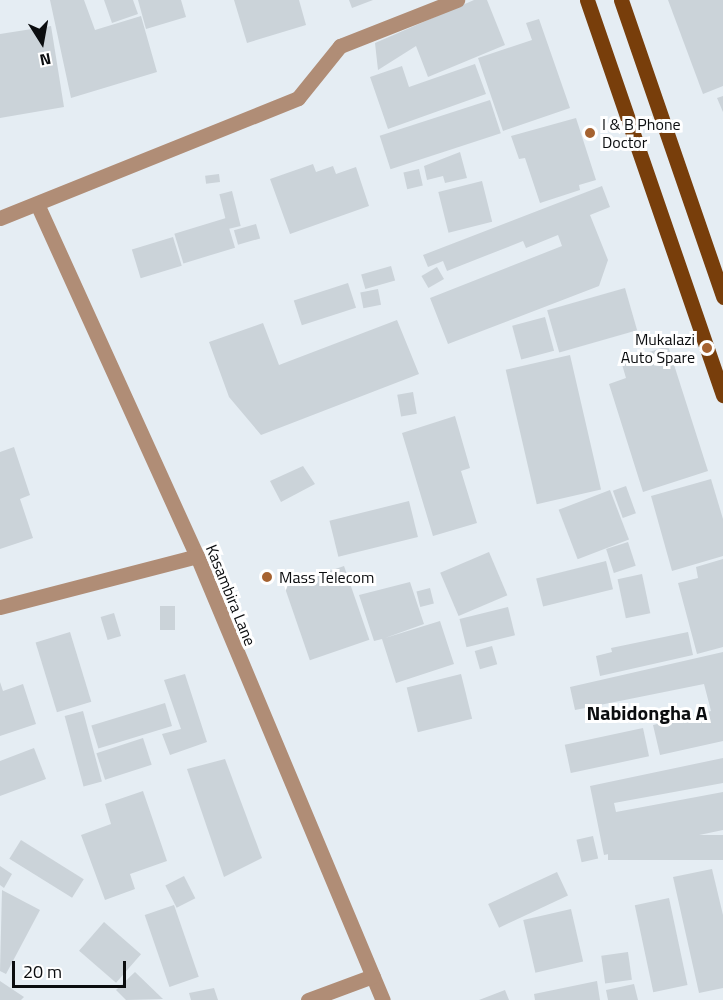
<!DOCTYPE html>
<style>
body{margin:0}
#map{position:relative;width:723px;height:1000px;overflow:hidden;background:#e5edf3;font-family:"Titillium Web",sans-serif}
div>[style]{position:absolute}
[style*='--x']{left:calc(var(--x)*1px);top:calc(var(--y)*1px);width:calc(var(--w)*1px);rotate:calc(var(--a)*1deg)}
.building>*{inset:0;background:#cbd3d9;transform-origin:0 0}
.minor>*{height:15px;margin:-7.5px;padding:0 7.5px;transform-origin:7.5px;border-radius:7.5px;background:#b08d76}
.major>*{height:15px;margin:-7.5px;padding:0 7.5px;transform-origin:7.5px;border-radius:7.5px;background:#783e0b}
.dots>*{width:16px;height:16px;translate:-50% -50%;box-sizing:border-box;border:3px solid #fff;border-radius:50%}
span{translate:-50% -50%;white-space:nowrap;text-align:center;line-height:1.15;-webkit-text-stroke:6px #fff;paint-order:stroke}
.poi-label{font-size:16px;color:#0b0d0f}
.left{translate:0 -50%;text-align:left}
.right{translate:-100% -50%;text-align:right}
.street-label{font-size:16px;color:#0b0d0f}
.quarter-label{font-size:20px;color:#0b0d0f;font-weight:700}
.north{position:absolute;left:12px;top:12px;width:60px;height:60px;-webkit-text-stroke:4px #fff;paint-order:stroke;rotate:169deg;font-size:16px;font-weight:700;line-height:24px;text-align:center;color:#0b0d0f}
.north::after{content:'';display:block;margin:auto;width:21px;height:27px;background:#0b0d0f;clip-path:polygon(50% 0,100% 100%,50% 72%,0 100%)}
.scale{position:absolute;left:12px;top:961px;width:114px;height:27px;box-sizing:border-box;border:3px solid #0b0d0f;border-top:0;padding-left:8px;font-size:18px;line-height:21px;white-space:nowrap;color:#0b0d0f;-webkit-text-stroke:4px #fff;paint-order:stroke}
</style>
<div id="map">
<div class="building">
<div style="clip-path:polygon(50px 0,84px 0,95px 30px,141px 16px,157px 72px,71px 98px)"></div>
<div style="clip-path:polygon(104px 0,133px 0,138px 14px,112px 23px)"></div>
<div style="clip-path:polygon(138px 0,181px 0,186px 17px,146px 29px)"></div>
<div style="clip-path:polygon(234px 0,299px 0,306px 25px,247px 43px)"></div>
<div style="clip-path:polygon(349px 0,373px 0,352px 8px)"></div>
<div style="clip-path:polygon(474px 0,487px 0,505px 45px,428px 77px,416px 46px,378px 70px,375px 43px)"></div>
<div style="clip-path:polygon(668px 0,723px 0,723px 86px,703px 94px)"></div>
<div style="clip-path:polygon(539px 19px,570px 108px,503px 131px,478px 58px,532px 40px,526px 23px)"></div>
<div style="clip-path:polygon(51px 26px,64px 107px,0 118px,0 34px)"></div>
<div style="clip-path:polygon(475px 64px,486px 94px,388px 129px,370px 77px,402px 66px,409px 87px)"></div>
<div style="clip-path:polygon(723px 96px,723px 112px,717px 98px)"></div>
<div style="left:490px;top:100px;width:35px;height:116px;rotate:72deg"></div>
<div style="clip-path:polygon(576px 118px,596px 180px,579px 185px,580px 190px,540px 203px,525px 158px,519px 159px,511px 136px)"></div>
<div style="clip-path:polygon(460px 152px,467px 178px,445px 183px,443px 176px,427px 180px,424px 166px)"></div>
<div style="clip-path:polygon(313px 164px,316px 172px,333px 166px,336px 174px,356px 167px,369px 206px,290px 234px,270px 179px)"></div>
<div style="left:419px;top:169px;width:17px;height:16px;rotate:77deg"></div>
<div style="left:219px;top:174px;width:8px;height:14px;rotate:83deg"></div>
<div style="left:482px;top:181px;width:42px;height:45px;rotate:76deg"></div>
<div style="clip-path:polygon(602px 186px,610px 207px,590px 215px,608px 260px,599px 286px,448px 344px,430px 298px,562px 246px,558px 235px,526px 248px,523px 241px,447px 271px,443px 261px,428px 267px,423px 255px)"></div>
<div style="left:232px;top:191px;width:36px;height:13px;rotate:76deg"></div>
<div style="left:226px;top:218px;width:31px;height:54px;rotate:73deg"></div>
<div style="left:256px;top:224px;width:15px;height:23px;rotate:74deg"></div>
<div style="left:173px;top:237px;width:30px;height:43px;rotate:73deg"></div>
<div style="left:391px;top:266px;width:15px;height:31px;rotate:74deg"></div>
<div style="left:437px;top:267px;width:14px;height:18px;rotate:60deg"></div>
<div style="left:348px;top:283px;width:26px;height:57px;rotate:72deg"></div>
<div style="left:625px;top:288px;width:44px;height:81px;rotate:74deg"></div>
<div style="left:378px;top:289px;width:16px;height:18px;rotate:79deg"></div>
<div style="left:545px;top:317px;width:35px;height:34px;rotate:75deg"></div>
<div style="clip-path:polygon(397px 320px,419px 374px,261px 435px,229px 397px,209px 342px,263px 323px,279px 365px)"></div>
<div style="clip-path:polygon(668px 346px,708px 471px,643px 492px,609px 384px,626px 378px,621px 361px)"></div>
<div style="left:570px;top:355px;width:138px;height:66px;rotate:77deg"></div>
<div style="left:413px;top:392px;width:22px;height:16px;rotate:80deg"></div>
<div style="clip-path:polygon(455px 416px,470px 468px,461px 471px,477px 523px,433px 536px,402px 433px)"></div>
<div style="clip-path:polygon(14px 447px,30px 495px,20px 499px,33px 538px,0 549px,0 452px)"></div>
<div style="clip-path:polygon(303px 466px,315px 484px,281px 502px,270px 481px)"></div>
<div style="clip-path:polygon(711px 479px,723px 519px,723px 556px,672px 571px,651px 496px)"></div>
<div style="left:626px;top:486px;width:29px;height:14px;rotate:70deg"></div>
<div style="left:610px;top:490px;width:53px;height:55px;rotate:69deg"></div>
<div style="left:409px;top:501px;width:37px;height:82px;rotate:76deg"></div>
<div style="left:628px;top:542px;width:25px;height:23px;rotate:72deg"></div>
<div style="left:489px;top:552px;width:47px;height:53px;rotate:67deg"></div>
<div style="clip-path:polygon(723px 559px,723px 647px,697px 654px,678px 583px,698px 578px,696px 567px)"></div>
<div style="left:606px;top:561px;width:29px;height:72px;rotate:76deg"></div>
<div style="left:344px;top:566px;width:78px;height:63px;rotate:71deg"></div>
<div style="left:642px;top:574px;width:40px;height:25px;rotate:78deg"></div>
<div style="clip-path:polygon(410px 582px,424px 624px,385px 638px,440px 621px,454px 664px,396px 683px,382px 639px,374px 641px,359px 595px)"></div>
<div style="left:430px;top:588px;width:16px;height:14px;rotate:76deg"></div>
<div style="left:160px;top:606px;width:15px;height:24px"></div>
<div style="left:508px;top:607px;width:29px;height:50px;rotate:76deg"></div>
<div style="left:114px;top:613px;width:24px;height:14px;rotate:73deg"></div>
<div style="left:70px;top:632px;width:73px;height:36px;rotate:73deg"></div>
<div style="clip-path:polygon(688px 632px,693px 655px,600px 676px,596px 656px,612px 652px,611px 648px)"></div>
<div style="left:492px;top:646px;width:19px;height:18px;rotate:74deg"></div>
<div style="clip-path:polygon(723px 652px,723px 741px,660px 755px,653px 725px,711px 711px,704px 684px,575px 710px,570px 687px)"></div>
<div style="clip-path:polygon(185px 674px,207px 742px,170px 755px,162px 734px,181px 729px,164px 680px)"></div>
<div style="left:461px;top:674px;width:46px;height:56px;rotate:76deg"></div>
<div style="clip-path:polygon(0 682px,3px 691px,23px 684px,36px 724px,0 736px)"></div>
<div style="left:165px;top:703px;width:24px;height:77px;rotate:73deg"></div>
<div style="left:83px;top:711px;width:73px;height:19px;rotate:75deg"></div>
<div style="left:643px;top:728px;width:29px;height:80px;rotate:78deg"></div>
<div style="left:143px;top:738px;width:28px;height:49px;rotate:72deg"></div>
<div style="clip-path:polygon(34px 748px,46px 779px,0 796px,0 761px)"></div>
<div style="clip-path:polygon(723px 758px,723px 783px,614px 803px,616px 812px,723px 792px,723px 830px,604px 855px,590px 786px)"></div>
<div style="clip-path:polygon(225px 759px,262px 858px,224px 877px,187px 769px)"></div>
<div style="clip-path:polygon(143px 791px,167px 861px,130px 874px,135px 889px,105px 900px,81px 835px,111px 824px,105px 804px)"></div>
<div style="left:723px;top:835px;width:25px;height:115px;rotate:90deg"></div>
<div style="left:593px;top:836px;width:23px;height:17px;rotate:77deg"></div>
<div style="left:21px;top:840px;width:74px;height:22px;rotate:32deg"></div>
<div style="clip-path:polygon(0 866px,12px 874px,4px 888px,0 885px)"></div>
<div style="clip-path:polygon(712px 869px,723px 915px,723px 988px,699px 993px,673px 877px)"></div>
<div style="left:557px;top:872px;width:26px;height:76px;rotate:65deg"></div>
<div style="left:184px;top:876px;width:25px;height:21px;rotate:63deg"></div>
<div style="clip-path:polygon(2px 890px,40px 910px,6px 974px,0 971px)"></div>
<div style="left:669px;top:898px;width:89px;height:35px;rotate:78deg"></div>
<div style="left:174px;top:905px;width:76px;height:31px;rotate:71deg"></div>
<div style="left:571px;top:909px;width:54px;height:49px;rotate:77deg"></div>
<div style="left:104px;top:922px;width:49px;height:38px;rotate:41deg"></div>
<div style="left:628px;top:952px;width:28px;height:27px;rotate:82deg"></div>
<div style="clip-path:polygon(135px 972px,163px 999px,126px 1000px,116px 990px)"></div>
<div style="clip-path:polygon(0 981px,24px 997px,21px 1000px,0 1000px)"></div>
<div style="clip-path:polygon(597px 981px,600px 1000px,535px 1000px,534px 994px)"></div>
<div style="clip-path:polygon(634px 984px,638px 1000px,608px 1000px,606px 990px)"></div>
<div style="clip-path:polygon(214px 988px,218px 1000px,191px 1000px,189px 993px)"></div>
<div style="clip-path:polygon(505px 990px,509px 1000px,479px 1000px)"></div>
</div>
<div class="minor">
<div style="--x:38;--y:206;--w:384;--a:65.6"></div>
<div style="--x:197;--y:556;--w:481;--a:67.3"></div>
<div style="--x:0;--y:218;--w:321;--a:-21.9"></div>
<div style="--x:298;--y:98;--w:67;--a:-51.1"></div>
<div style="--x:340;--y:46;--w:126;--a:-21.5"></div>
<div style="--x:0;--y:607;--w:203;--a:-14.5"></div>
<div style="--x:308;--y:1000;--w:69;--a:-20.3"></div>
</div>
<div class="major">
<div style="--x:587;--y:0;--w:418;--a:71"></div>
<div style="--x:621;--y:0;--w:314;--a:71"></div>
</div>
<div class="dots">
<div style="left:590px;top:133px;background:#a56230"></div>
<div style="left:707px;top:348px;background:#a56230"></div>
<div style="left:267px;top:577px;background:#a56230"></div>
</div>
<div class="poi-label">
<span class="left" style="left:602px;top:133px">I &amp; B Phone<br>Doctor</span>
<span class="right" style="left:695px;top:348px">Mukalazi<br>Auto Spare</span>
<span class="left" style="left:279px;top:577px">Mass Telecom</span>
</div>
<div class="street-label">
<span style="left:231px;top:595px;rotate:68deg">Kasambira Lane</span>
</div>
<div class="quarter-label">
<span style="left:647px;top:712px">Nabidongha A</span>
</div>
<div class="north">N</div>
<div class="scale">20 m</div>
</div>
